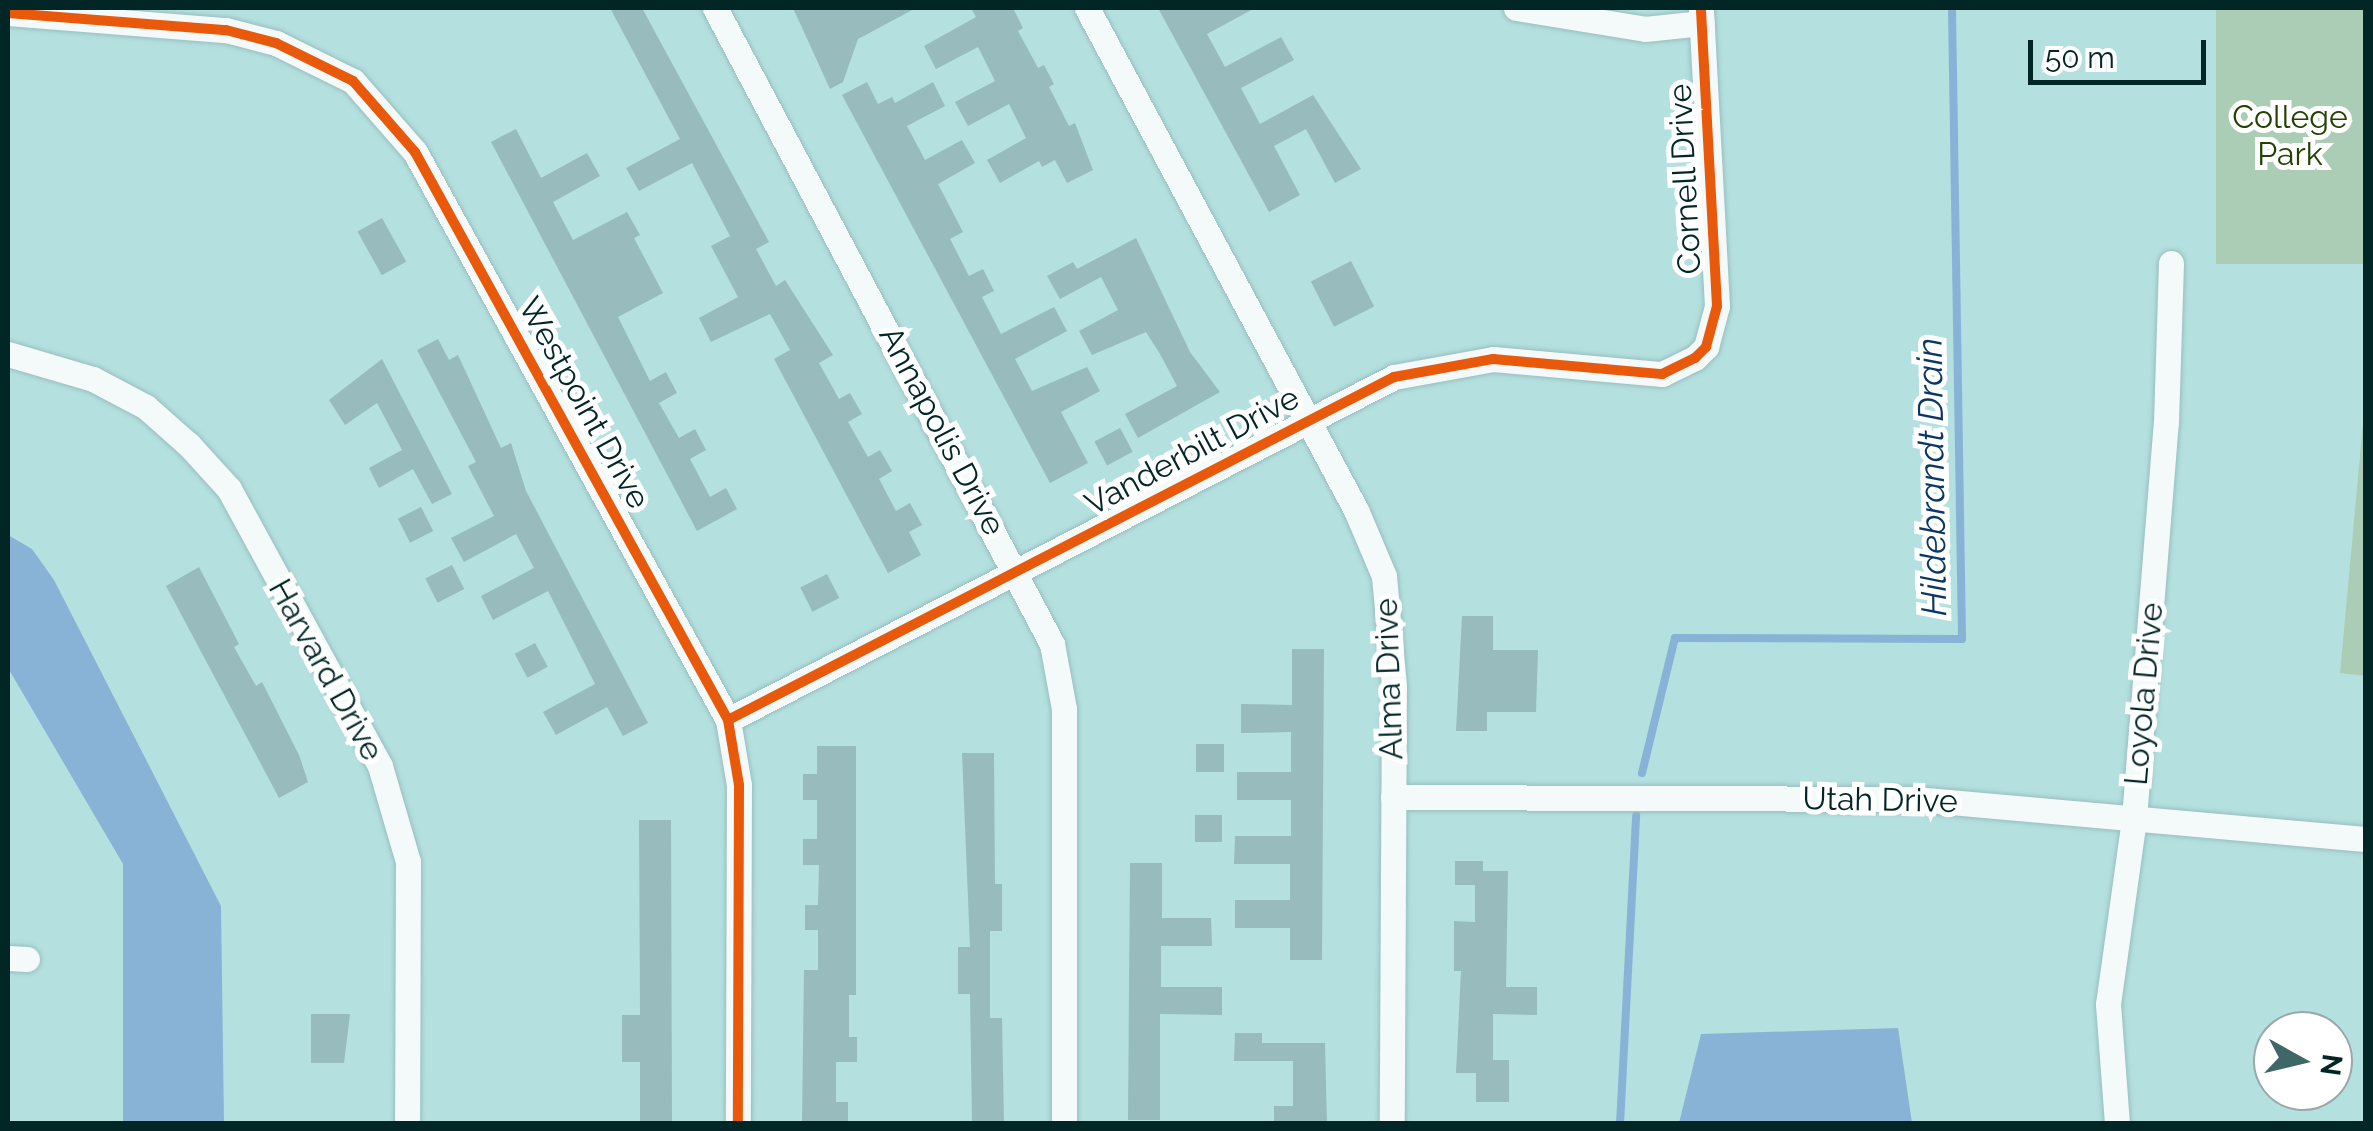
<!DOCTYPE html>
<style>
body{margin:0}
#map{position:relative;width:2373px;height:1131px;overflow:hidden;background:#b4e0e0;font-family:Raleway,sans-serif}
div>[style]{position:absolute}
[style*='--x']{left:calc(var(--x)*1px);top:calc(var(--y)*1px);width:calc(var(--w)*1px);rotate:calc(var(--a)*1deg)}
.green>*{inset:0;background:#abcdb6;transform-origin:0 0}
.water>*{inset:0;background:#89b3d6}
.stream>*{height:8px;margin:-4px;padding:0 4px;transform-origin:4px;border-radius:4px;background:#89b3d6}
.building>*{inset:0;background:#98bbbd;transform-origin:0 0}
.roads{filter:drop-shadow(0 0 2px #9abdbd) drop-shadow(0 0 2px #9abdbd)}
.minor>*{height:25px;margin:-12.5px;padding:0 12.5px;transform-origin:12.5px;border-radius:12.5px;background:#f4fafa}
.cycleway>*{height:10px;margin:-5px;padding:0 5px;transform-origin:5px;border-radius:5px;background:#e8590c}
span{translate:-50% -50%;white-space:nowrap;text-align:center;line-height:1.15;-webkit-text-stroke:10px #fff;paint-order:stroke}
.park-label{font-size:32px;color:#234103}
.street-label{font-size:32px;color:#022626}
.water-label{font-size:35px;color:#0a3765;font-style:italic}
.frame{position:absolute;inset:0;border:10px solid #022626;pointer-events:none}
.north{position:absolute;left:2253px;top:1011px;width:100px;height:100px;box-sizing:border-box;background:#fff;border:2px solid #9aa8a8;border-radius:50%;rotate:98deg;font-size:28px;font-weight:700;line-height:40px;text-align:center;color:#022626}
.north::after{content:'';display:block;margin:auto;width:35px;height:45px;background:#406767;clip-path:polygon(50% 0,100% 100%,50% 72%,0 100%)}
.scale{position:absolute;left:2028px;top:40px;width:178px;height:45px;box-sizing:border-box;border:5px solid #022626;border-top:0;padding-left:12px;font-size:30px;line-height:35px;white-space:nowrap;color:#022626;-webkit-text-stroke:8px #fff;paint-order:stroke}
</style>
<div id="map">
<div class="green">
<div style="left:2216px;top:8px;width:149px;height:256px"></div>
<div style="clip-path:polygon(2365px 401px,2365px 676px,2340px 673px)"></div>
</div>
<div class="water">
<div style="clip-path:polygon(8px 535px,32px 549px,54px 580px,221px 906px,224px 1123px,123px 1123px,123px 864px,8px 668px)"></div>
<div style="clip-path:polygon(1898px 1028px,1912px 1123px,1679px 1123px,1701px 1034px)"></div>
</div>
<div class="stream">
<div style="--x:1642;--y:773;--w:139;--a:-76.3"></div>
<div style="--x:1675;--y:638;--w:287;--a:0.2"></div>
<div style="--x:1962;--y:639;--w:631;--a:-90.91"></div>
<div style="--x:1620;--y:1124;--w:309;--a:-87"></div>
</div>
<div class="building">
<div style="clip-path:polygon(610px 8px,642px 8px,769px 242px,756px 249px,776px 286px,785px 280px,833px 355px,819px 363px,839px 399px,850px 393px,862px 414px,848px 422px,868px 457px,880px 450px,892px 471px,879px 479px,896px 511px,910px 503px,922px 525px,909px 532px,921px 555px,888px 573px,774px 359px,790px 350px,770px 314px,711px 342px,699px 318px,738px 297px,711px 246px,730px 236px,692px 163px,639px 191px,626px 168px,680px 139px)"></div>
<div style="clip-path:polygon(793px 8px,916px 8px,858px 39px,843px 82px,830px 89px)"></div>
<div style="clip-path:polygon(971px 8px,1013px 8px,1023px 28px,1018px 31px,1038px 68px,1044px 65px,1054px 84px,1049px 87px,1069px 126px,1075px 123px,1093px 170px,1067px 183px,1055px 160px,1042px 167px,1039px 161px,1000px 183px,987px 160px,1026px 138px,1009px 104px,968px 126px,955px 102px,995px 81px,978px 47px,936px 69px,924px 46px,976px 17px)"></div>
<div style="clip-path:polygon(1158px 8px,1255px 8px,1207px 34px,1225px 67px,1281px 37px,1294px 60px,1241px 88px,1260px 124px,1313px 95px,1361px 169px,1335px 183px,1306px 129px,1274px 146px,1300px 195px,1269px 212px)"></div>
<div style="clip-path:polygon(867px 82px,878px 104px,892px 97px,895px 103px,933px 82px,945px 106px,907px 126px,925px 160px,962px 140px,975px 163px,938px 184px,963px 232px,950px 239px,969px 276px,983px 269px,994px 291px,982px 297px,1001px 334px,1054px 307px,1067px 331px,1015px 359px,1032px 391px,1087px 367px,1100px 391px,1061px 412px,1088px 463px,1050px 483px,842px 95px)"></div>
<div style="clip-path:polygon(516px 129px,541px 178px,587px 153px,600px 176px,553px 202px,573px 240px,627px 212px,640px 235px,634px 238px,663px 293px,618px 317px,650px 381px,666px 372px,677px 393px,659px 403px,679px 438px,695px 429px,706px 450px,690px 459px,710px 497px,726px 488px,737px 509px,697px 531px,491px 142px)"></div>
<div style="left:382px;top:218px;width:50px;height:28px;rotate:61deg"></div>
<div style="clip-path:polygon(1136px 238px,1190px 352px,1220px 392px,1138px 438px,1125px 414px,1177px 386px,1160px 354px,1146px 332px,1092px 355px,1079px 331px,1118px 310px,1101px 277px,1060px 299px,1047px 276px,1073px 262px,1077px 269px)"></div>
<div style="left:1351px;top:261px;width:51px;height:45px;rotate:63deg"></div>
<div style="clip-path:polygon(438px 339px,449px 360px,458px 355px,501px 448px,511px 443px,526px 491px,648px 723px,623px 736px,607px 707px,556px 735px,543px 712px,595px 684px,548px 591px,493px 620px,481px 596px,534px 568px,516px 534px,464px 562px,451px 538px,494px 516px,468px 466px,476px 462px,417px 350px)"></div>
<div style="clip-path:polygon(382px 359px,452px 494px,432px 504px,413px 469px,379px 488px,369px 468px,402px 450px,377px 403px,345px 425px,329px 400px)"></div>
<div style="left:1120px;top:428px;width:27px;height:29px;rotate:62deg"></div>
<div style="left:421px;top:507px;width:27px;height:26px;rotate:63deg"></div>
<div style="left:452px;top:565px;width:27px;height:30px;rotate:63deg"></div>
<div style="clip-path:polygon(199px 567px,239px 644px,234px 647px,256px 686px,262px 682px,299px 755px,308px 782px,279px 798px,166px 586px)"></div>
<div style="left:827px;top:574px;width:27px;height:30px;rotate:63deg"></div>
<div style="clip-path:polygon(1462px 616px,1493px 616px,1493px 650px,1538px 650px,1536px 712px,1487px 712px,1487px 731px,1456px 731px)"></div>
<div style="left:535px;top:643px;width:27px;height:23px;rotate:62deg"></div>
<div style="clip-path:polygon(1292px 649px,1324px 649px,1322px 960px,1290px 960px,1290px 928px,1235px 928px,1235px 900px,1290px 900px,1290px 864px,1234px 864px,1235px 836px,1291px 836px,1291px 800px,1237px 800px,1237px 772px,1291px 772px,1291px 732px,1241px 733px,1241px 704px,1292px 705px)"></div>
<div style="left:1196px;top:744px;width:28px;height:28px"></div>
<div style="clip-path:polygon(817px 746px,856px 746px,856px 995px,849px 995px,849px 1037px,857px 1037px,857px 1062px,836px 1062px,836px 1102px,848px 1102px,848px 1123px,802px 1123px,804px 970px,818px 970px,818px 930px,805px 930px,805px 905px,818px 905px,819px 865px,803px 865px,803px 839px,817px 839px,817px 800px,803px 800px,803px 774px,817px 774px)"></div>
<div style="clip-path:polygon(962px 753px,994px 753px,995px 884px,1002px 884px,1002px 931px,990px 931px,990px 1018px,1002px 1018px,1004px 1124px,972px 1124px,970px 994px,958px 994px,958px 947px,970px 947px)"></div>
<div style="left:1195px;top:815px;width:27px;height:27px"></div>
<div style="clip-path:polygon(639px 820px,671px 820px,672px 1124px,640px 1124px,640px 1062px,622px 1062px,622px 1015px,640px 1015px)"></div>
<div style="clip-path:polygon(1455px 861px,1483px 861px,1483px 871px,1508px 871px,1506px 987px,1537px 987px,1537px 1015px,1493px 1014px,1493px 1060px,1509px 1060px,1509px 1102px,1476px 1102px,1476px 1073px,1456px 1073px,1461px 971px,1454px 971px,1454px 921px,1475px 922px,1475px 885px,1455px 885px)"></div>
<div style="clip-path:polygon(1130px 863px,1162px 863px,1162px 918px,1211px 918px,1212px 946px,1161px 946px,1161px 987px,1222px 987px,1222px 1015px,1160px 1014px,1160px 1120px,1128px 1120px)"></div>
<div style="clip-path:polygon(311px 1014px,350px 1014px,344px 1063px,311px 1063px)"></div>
<div style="clip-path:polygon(1235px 1033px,1262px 1033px,1262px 1043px,1325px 1043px,1327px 1124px,1274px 1124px,1274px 1106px,1293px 1106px,1293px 1061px,1234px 1061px)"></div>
</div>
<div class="roads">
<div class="minor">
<div style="--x:715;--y:8;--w:720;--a:62.08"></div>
<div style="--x:1052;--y:644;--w:66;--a:79.5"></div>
<div style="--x:1064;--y:709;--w:415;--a:90"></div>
<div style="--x:1087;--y:8;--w:570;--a:61.82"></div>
<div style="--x:1356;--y:510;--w:72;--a:67"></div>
<div style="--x:1384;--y:576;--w:110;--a:84.8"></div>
<div style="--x:1394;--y:686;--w:438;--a:90.3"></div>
<div style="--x:1516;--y:8;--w:131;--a:9.2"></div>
<div style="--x:1645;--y:29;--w:57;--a:-6"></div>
<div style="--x:8;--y:13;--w:219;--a:4.5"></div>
<div style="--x:226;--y:30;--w:52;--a:14.6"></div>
<div style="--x:276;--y:43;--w:86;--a:26.3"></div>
<div style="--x:353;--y:81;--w:94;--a:48.9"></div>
<div style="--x:415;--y:152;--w:649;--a:61.14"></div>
<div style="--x:728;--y:720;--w:66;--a:80.4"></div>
<div style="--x:739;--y:785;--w:339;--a:90.2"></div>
<div style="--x:8;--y:354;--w:89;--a:16.4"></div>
<div style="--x:93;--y:379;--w:60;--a:27.8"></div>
<div style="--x:146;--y:407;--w:57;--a:41.5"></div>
<div style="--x:189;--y:445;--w:59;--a:47.7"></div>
<div style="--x:229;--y:489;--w:315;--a:61.4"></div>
<div style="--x:380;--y:766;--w:100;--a:73.7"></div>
<div style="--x:408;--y:862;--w:262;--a:90.2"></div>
<div style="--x:728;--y:720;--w:749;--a:-27.25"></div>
<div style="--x:1394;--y:377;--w:101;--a:-10.3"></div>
<div style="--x:1493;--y:359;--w:170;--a:5.1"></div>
<div style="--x:1662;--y:374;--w:37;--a:-26"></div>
<div style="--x:1695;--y:358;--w:16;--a:-45"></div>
<div style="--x:1706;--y:347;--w:42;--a:-75"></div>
<div style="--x:1717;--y:306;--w:298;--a:-93.1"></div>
<div style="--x:1393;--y:797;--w:523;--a:0.22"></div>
<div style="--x:1916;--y:799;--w:452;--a:5.1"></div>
<div style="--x:8;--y:958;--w:19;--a:3"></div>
<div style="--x:2117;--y:1124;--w:120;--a:-94.3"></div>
<div style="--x:2108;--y:1004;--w:188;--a:-82"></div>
<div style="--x:2134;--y:818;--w:397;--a:-85.4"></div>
<div style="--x:2166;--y:422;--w:159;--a:-88.2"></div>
</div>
</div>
<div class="cycleway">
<div style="--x:8;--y:13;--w:219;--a:4.5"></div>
<div style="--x:226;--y:30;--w:52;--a:14.6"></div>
<div style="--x:276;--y:43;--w:86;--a:26.3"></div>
<div style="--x:353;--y:81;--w:94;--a:48.9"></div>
<div style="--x:415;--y:152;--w:649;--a:61.14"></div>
<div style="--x:728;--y:720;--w:66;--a:80.4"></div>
<div style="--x:739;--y:785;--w:339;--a:90.2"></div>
<div style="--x:728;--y:720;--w:749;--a:-27.25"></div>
<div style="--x:1394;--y:377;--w:101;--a:-10.3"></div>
<div style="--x:1493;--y:359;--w:170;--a:5.1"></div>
<div style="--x:1662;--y:374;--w:37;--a:-26"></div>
<div style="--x:1695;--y:358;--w:16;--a:-45"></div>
<div style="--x:1706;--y:347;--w:42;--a:-75"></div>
<div style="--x:1717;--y:306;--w:298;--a:-93.1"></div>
</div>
<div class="park-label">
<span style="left:2290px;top:136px">College<br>Park</span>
</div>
<div class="street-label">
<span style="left:1685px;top:179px;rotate:-93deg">Cornell Drive</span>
<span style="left:584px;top:403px;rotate:61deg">Westpoint Drive</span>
<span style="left:942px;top:431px;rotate:62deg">Annapolis Drive</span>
<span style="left:1192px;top:451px;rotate:-28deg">Vanderbilt Drive</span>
<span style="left:326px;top:670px;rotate:61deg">Harvard Drive</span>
<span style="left:1389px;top:679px;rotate:-92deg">Alma Drive</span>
<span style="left:2144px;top:694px;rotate:-85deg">Loyola Drive</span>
<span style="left:1880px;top:800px;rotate:1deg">Utah Drive</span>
</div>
<div class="water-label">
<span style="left:1932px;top:477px;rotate:-91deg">Hildebrandt Drain</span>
</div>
<div class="frame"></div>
<div class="north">N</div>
<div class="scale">50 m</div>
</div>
